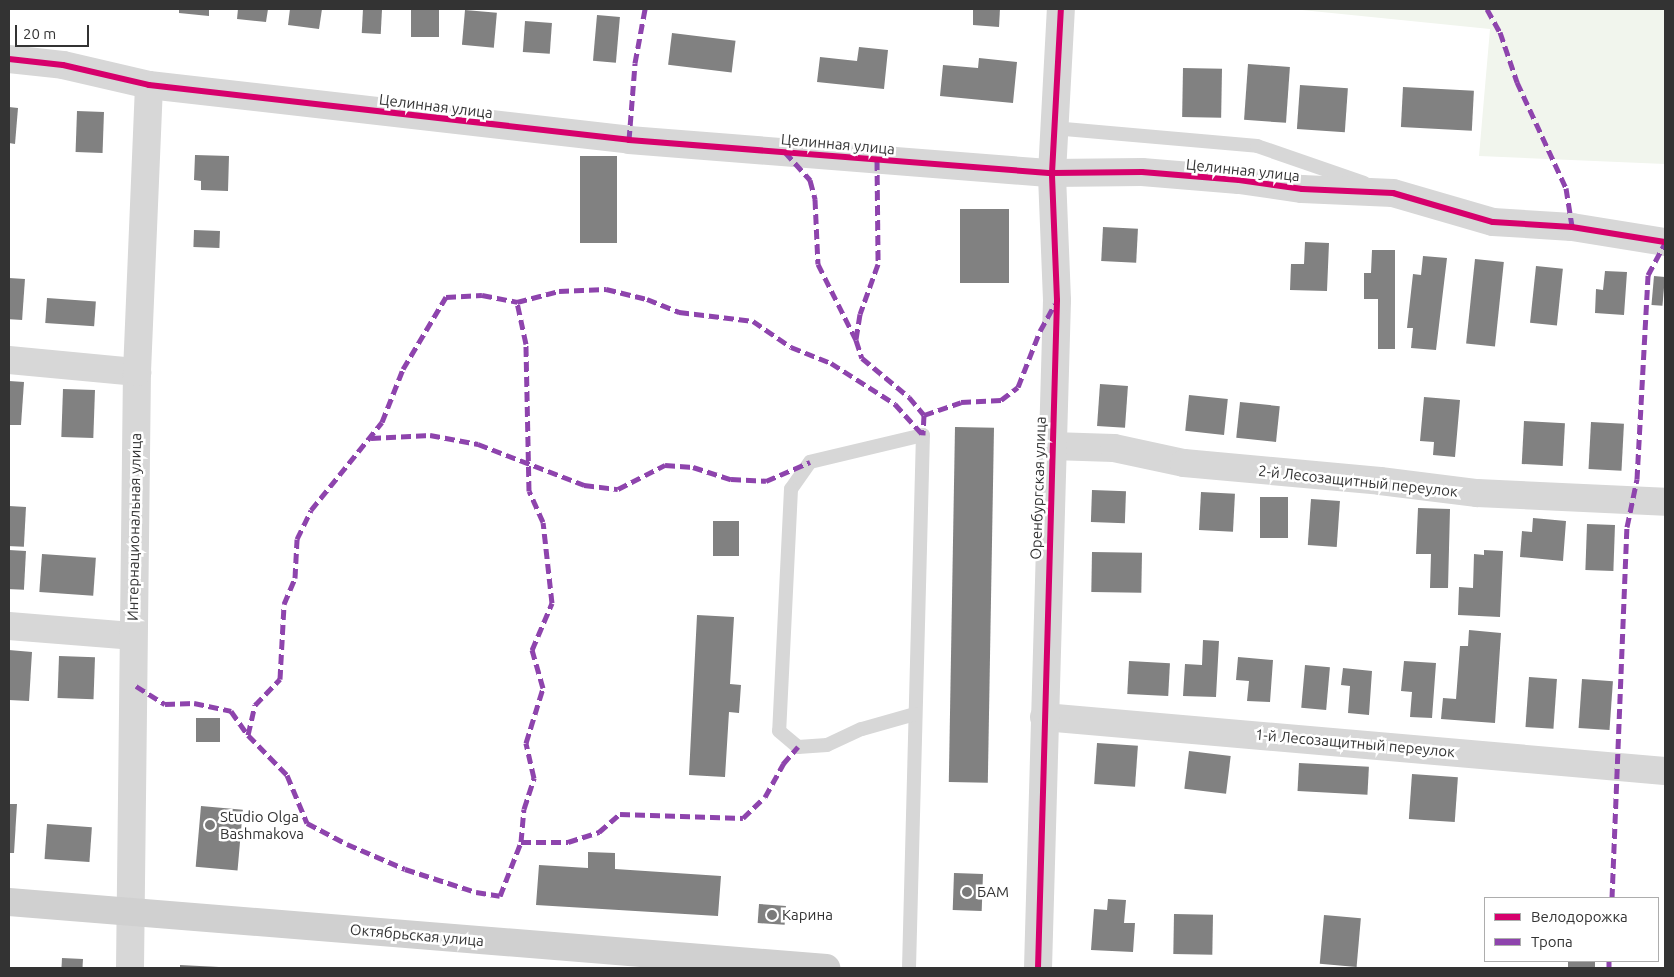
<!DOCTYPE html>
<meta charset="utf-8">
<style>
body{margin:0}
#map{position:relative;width:1674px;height:977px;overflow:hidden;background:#fff;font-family:Ubuntu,sans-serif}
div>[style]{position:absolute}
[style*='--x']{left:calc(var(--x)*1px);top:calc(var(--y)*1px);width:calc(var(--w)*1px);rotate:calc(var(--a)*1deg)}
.green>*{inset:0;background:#f1f5ed}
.building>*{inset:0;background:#818181;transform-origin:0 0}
.lane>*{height:14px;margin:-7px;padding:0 7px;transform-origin:7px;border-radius:7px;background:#d7d7d7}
.street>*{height:28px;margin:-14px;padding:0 14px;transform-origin:14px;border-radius:14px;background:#d7d7d7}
.secondary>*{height:28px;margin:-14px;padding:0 14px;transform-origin:14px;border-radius:14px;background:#d0d0d0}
.quiet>*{height:5px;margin-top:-2.5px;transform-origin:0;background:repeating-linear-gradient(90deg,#8e44ad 0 10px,transparent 0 15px)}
.cycleway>*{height:6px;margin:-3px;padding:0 3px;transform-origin:3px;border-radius:3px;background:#d6006c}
.dots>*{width:14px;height:14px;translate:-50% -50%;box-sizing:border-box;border:2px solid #fff;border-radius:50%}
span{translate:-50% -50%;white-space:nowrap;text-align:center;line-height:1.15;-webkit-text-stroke:5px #fff;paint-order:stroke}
.street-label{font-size:15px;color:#333}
.poi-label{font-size:15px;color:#333}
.left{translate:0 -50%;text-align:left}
.frame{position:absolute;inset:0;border:10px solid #333;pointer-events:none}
.legend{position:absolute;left:1484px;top:897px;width:175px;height:65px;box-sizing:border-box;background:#fff;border:1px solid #adadad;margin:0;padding:6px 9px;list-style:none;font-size:15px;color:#333}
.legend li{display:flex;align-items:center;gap:10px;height:25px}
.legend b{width:25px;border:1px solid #adadad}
.scale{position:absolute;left:15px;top:25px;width:74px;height:22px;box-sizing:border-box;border:2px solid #333;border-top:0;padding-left:6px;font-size:15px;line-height:18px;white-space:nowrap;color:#333;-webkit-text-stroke:4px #fff;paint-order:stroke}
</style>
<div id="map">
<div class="green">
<div style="clip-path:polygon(1292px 9px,1665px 9px,1665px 164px,1479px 156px,1490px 29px)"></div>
</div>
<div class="building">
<div style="clip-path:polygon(179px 9px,209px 9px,209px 16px,179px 13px)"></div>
<div style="clip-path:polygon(238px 9px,268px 9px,266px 22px,237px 19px)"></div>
<div style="clip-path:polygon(290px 9px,322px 9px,319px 29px,288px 25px)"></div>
<div style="left:363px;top:9px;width:19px;height:24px;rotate:3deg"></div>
<div style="left:411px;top:9px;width:28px;height:28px"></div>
<div style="clip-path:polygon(973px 9px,1000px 9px,999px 27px,973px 25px)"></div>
<div style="left:465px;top:10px;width:32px;height:35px;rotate:5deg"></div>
<div style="left:597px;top:15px;width:23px;height:46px;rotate:5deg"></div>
<div style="left:525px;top:21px;width:27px;height:31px;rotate:4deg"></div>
<div style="left:672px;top:33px;width:64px;height:32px;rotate:7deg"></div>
<div style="clip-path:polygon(859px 47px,888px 50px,884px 89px,817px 82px,820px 57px,857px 61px)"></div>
<div style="clip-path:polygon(979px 58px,1017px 62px,1013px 103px,940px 96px,943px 65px,978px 68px)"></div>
<div style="left:1248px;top:64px;width:42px;height:56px;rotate:4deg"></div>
<div style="left:1183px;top:68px;width:39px;height:49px;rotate:1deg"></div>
<div style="left:1300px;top:85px;width:48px;height:44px;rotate:4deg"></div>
<div style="left:1403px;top:87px;width:71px;height:40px;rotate:3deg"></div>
<div style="clip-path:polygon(9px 107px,18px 108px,15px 144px,9px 143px)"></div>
<div style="left:77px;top:111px;width:27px;height:41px;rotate:2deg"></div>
<div style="clip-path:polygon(195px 155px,229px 156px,228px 191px,201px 190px,201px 181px,194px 180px)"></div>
<div style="left:580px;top:156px;width:37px;height:87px"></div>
<div style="left:960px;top:209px;width:49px;height:74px"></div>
<div style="left:1103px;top:227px;width:35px;height:34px;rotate:3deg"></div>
<div style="left:194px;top:230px;width:26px;height:17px;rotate:2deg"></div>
<div style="clip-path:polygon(1305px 242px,1329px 243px,1327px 291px,1290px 290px,1291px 264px,1304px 264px)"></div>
<div style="clip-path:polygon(1372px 250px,1395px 250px,1395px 349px,1378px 349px,1378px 299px,1364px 299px,1364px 273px,1371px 273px)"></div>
<div style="clip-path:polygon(1423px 256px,1447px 258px,1436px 350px,1411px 348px,1413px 328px,1407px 328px,1413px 274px,1421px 275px)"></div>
<div style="left:1475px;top:259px;width:29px;height:85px;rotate:6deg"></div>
<div style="left:1536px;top:266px;width:27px;height:57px;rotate:6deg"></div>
<div style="clip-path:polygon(1605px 271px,1627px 272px,1624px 315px,1595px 313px,1596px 289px,1603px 290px)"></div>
<div style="left:1654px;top:276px;width:11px;height:29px;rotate:5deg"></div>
<div style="left:9px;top:278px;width:16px;height:41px;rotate:4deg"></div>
<div style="left:47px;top:298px;width:49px;height:25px;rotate:4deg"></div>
<div style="clip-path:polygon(9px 381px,24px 382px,21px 425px,9px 425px)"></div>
<div style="left:1100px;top:384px;width:28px;height:42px;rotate:4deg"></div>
<div style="left:63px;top:389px;width:32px;height:48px;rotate:2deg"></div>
<div style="left:1189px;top:395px;width:39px;height:36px;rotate:6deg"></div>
<div style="clip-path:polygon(1424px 397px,1460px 400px,1455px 457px,1433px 455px,1434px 442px,1420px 441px)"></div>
<div style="left:1240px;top:402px;width:40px;height:36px;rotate:6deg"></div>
<div style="left:1524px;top:421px;width:41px;height:43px;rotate:3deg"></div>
<div style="left:1591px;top:422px;width:33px;height:47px;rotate:3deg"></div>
<div style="left:955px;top:427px;width:39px;height:355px;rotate:1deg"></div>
<div style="left:1092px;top:490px;width:34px;height:32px;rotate:2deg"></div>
<div style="left:1201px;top:492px;width:34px;height:38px;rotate:3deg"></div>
<div style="left:1260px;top:497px;width:28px;height:41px"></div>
<div style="left:1311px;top:499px;width:29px;height:46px;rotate:4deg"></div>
<div style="left:9px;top:506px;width:17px;height:40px;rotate:3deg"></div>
<div style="clip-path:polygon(1418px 508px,1450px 509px,1448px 588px,1430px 588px,1431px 554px,1416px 554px)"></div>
<div style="clip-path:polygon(1533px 518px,1566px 521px,1563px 561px,1520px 557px,1522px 531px,1532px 532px)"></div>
<div style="left:713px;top:521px;width:26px;height:35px"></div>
<div style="left:1587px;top:524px;width:28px;height:46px;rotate:2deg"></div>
<div style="left:9px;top:550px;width:17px;height:39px;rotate:3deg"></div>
<div style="clip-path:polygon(1484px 550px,1503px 551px,1500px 617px,1458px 615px,1459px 587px,1473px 588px,1474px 554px,1484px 555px)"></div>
<div style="left:1092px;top:552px;width:50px;height:40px;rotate:1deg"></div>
<div style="left:42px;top:554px;width:54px;height:38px;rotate:4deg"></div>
<div style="clip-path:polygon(697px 615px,734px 617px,730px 684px,741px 685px,739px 713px,729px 712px,725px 777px,689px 775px)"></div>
<div style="clip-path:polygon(1469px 630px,1501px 633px,1495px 723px,1441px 719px,1443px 698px,1456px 699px,1460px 646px,1468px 646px)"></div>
<div style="clip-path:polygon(1203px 640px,1219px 641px,1216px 697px,1183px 696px,1185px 664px,1202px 665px)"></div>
<div style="clip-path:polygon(9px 650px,32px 652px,29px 701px,9px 700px)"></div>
<div style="left:59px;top:656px;width:36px;height:42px;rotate:2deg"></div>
<div style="clip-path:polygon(1238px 657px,1273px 660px,1270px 702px,1247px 701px,1249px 681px,1236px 680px)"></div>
<div style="left:1129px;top:661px;width:41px;height:33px;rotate:3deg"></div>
<div style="clip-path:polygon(1404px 661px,1436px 663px,1432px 718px,1410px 717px,1412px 692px,1401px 691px)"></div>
<div style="left:1305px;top:665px;width:25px;height:43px;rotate:5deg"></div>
<div style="clip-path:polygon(1343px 668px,1372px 671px,1369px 715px,1348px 713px,1350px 686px,1341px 685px)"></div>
<div style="left:1529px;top:677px;width:28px;height:50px;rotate:4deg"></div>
<div style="left:1582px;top:679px;width:31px;height:49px;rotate:4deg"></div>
<div style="left:196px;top:718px;width:24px;height:24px"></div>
<div style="left:1097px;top:743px;width:41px;height:41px;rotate:4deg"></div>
<div style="left:1189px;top:751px;width:42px;height:38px;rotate:7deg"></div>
<div style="left:1299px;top:763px;width:70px;height:28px;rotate:3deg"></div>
<div style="left:1412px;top:774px;width:46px;height:45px;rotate:4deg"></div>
<div style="clip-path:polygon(9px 804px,17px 804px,14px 853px,9px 853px)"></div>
<div style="left:201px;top:806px;width:42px;height:61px;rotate:5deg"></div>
<div style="left:47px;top:824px;width:45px;height:35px;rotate:4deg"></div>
<div style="clip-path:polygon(588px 852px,615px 853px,615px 869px,721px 876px,718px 916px,536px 905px,539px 865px,588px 868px)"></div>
<div style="left:954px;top:873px;width:29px;height:37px;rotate:2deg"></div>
<div style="clip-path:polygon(1108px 899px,1126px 900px,1124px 923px,1135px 923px,1133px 952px,1091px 950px,1094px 909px,1107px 910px)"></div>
<div style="left:759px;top:904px;width:27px;height:19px;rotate:4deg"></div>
<div style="left:1174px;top:914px;width:39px;height:40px;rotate:1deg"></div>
<div style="left:1324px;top:915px;width:37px;height:49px;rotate:5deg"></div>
<div style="left:62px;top:958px;width:21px;height:10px;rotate:3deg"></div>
<div style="left:1568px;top:961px;width:27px;height:7px"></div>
<div style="clip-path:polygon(180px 965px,219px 967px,219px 968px,180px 968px)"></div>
</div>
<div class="lane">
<div style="--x:1053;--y:128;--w:205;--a:5"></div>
<div style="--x:1257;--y:146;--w:113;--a:19.1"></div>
<div style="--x:909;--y:968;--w:533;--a:-88.5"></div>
<div style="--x:923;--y:435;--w:116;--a:166.6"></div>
<div style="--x:810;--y:462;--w:33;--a:125"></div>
<div style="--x:791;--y:489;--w:242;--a:92.8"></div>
<div style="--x:779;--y:731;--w:25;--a:40"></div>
<div style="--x:798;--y:747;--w:29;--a:-4"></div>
<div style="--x:827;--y:745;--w:38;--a:-25"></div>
<div style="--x:862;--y:729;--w:55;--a:-15.8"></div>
</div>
<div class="street">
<div style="--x:9;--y:59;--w:54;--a:6.3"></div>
<div style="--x:63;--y:65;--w:88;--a:13.1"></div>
<div style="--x:149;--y:85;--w:483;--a:6.5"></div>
<div style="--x:629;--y:140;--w:424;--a:4.5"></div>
<div style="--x:1052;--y:173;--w:90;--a:-0.6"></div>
<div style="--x:1142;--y:172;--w:97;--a:4.7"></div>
<div style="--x:1239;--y:180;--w:64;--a:8.1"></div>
<div style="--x:1302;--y:189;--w:91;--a:2.5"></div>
<div style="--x:1393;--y:193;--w:104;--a:16.2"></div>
<div style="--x:1493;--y:222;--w:79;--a:3.6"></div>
<div style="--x:1572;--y:227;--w:94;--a:9.2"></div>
<div style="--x:9;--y:360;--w:129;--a:5.4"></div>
<div style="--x:1052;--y:446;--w:62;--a:1.8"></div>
<div style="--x:1114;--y:448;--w:72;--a:12.1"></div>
<div style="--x:1184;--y:463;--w:197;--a:5.2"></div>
<div style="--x:1380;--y:481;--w:98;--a:7.1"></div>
<div style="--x:1477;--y:493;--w:188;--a:2.7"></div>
<div style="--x:9;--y:626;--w:123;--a:4.6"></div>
<div style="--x:1044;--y:717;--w:623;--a:4.97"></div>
<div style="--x:130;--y:968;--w:596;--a:-89.33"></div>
<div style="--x:137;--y:372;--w:287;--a:-87.6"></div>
<div style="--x:1038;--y:968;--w:668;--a:-88.37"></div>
<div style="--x:1057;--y:300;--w:127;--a:-92.3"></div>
<div style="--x:1052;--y:173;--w:164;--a:-86.9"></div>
</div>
<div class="secondary">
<div style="--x:9;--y:902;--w:820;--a:4.62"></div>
</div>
<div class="quiet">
<div style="--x:1487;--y:9;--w:26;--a:61"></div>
<div style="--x:1500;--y:32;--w:53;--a:71.2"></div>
<div style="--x:1517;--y:82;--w:117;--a:65.2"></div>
<div style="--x:1566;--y:188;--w:39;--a:81"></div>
<div style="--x:629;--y:140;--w:77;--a:-85.5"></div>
<div style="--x:635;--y:63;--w:55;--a:-79.5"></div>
<div style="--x:785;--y:152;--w:38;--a:48"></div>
<div style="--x:810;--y:180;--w:20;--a:75"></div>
<div style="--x:815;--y:199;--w:65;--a:87.4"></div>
<div style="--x:818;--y:264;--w:85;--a:63.4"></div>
<div style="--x:877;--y:160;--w:104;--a:89.4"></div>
<div style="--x:878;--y:264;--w:53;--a:109.8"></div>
<div style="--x:860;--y:314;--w:26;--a:99"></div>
<div style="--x:856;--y:340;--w:19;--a:72"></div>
<div style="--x:862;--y:358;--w:61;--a:39.7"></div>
<div style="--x:909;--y:397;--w:23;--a:50"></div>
<div style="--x:924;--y:415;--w:20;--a:93"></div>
<div style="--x:924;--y:415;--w:39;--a:-19"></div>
<div style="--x:961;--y:402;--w:40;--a:-2.9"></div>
<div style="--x:1001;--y:400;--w:21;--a:-37"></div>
<div style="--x:1018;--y:387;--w:60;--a:-68.6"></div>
<div style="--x:1040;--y:331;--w:31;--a:-61"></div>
<div style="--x:371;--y:438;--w:59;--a:-2.9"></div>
<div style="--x:430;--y:435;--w:49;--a:10.6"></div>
<div style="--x:478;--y:444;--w:114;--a:21.1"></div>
<div style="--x:584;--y:485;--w:34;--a:7"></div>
<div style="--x:618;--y:489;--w:53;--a:-27.1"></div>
<div style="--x:665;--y:465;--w:28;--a:4"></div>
<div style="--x:693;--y:467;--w:40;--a:18"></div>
<div style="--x:731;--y:479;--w:35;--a:3"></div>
<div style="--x:766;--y:481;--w:48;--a:-23.4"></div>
<div style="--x:136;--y:686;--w:34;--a:32"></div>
<div style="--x:165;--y:704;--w:29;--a:-2"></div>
<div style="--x:194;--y:703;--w:38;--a:12"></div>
<div style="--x:231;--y:711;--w:29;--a:55"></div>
<div style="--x:248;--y:735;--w:56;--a:45.7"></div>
<div style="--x:287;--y:775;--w:52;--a:67.4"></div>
<div style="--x:307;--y:823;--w:45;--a:27.7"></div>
<div style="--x:347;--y:844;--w:63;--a:23.3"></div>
<div style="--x:405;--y:869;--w:75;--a:17.9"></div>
<div style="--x:476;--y:892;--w:24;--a:9"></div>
<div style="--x:500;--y:896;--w:58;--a:-68.7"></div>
<div style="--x:521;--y:842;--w:33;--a:-85"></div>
<div style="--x:524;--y:809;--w:33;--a:-72"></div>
<div style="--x:534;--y:778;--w:36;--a:-103"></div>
<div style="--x:526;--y:743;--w:58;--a:-72.8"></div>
<div style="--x:543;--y:688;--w:40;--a:-106"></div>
<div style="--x:532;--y:650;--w:51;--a:-66.9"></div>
<div style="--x:552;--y:603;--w:81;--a:-96.3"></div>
<div style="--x:543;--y:522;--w:34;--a:-114"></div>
<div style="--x:529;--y:491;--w:147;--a:-91.2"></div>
<div style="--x:526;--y:344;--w:43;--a:-102.1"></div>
<div style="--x:248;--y:735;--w:31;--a:-77"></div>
<div style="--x:255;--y:705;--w:36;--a:-46"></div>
<div style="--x:280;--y:679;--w:75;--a:-86.9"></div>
<div style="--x:284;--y:604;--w:28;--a:-67"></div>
<div style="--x:295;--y:578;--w:39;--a:-87"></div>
<div style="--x:297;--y:539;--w:32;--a:-64"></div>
<div style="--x:311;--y:510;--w:113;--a:-51.1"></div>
<div style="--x:382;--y:422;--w:57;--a:-68.4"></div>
<div style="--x:403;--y:369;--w:84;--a:-59.2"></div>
<div style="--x:446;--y:297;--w:36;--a:-3"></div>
<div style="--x:482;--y:295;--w:36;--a:11"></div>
<div style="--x:517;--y:302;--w:43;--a:-14.7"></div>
<div style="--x:559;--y:291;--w:47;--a:-2.4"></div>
<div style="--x:606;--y:289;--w:42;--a:13.7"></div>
<div style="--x:647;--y:299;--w:35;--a:22"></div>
<div style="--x:679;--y:312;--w:75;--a:6.9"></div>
<div style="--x:753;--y:321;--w:46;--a:34.4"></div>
<div style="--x:791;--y:347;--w:43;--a:21.8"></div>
<div style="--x:831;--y:363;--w:76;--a:32.6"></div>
<div style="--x:895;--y:404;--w:42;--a:47.9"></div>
<div style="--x:521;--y:842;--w:47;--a:0"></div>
<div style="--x:568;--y:842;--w:33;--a:-18"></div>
<div style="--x:599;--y:832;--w:28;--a:-41"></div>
<div style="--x:620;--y:814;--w:123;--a:1.9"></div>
<div style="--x:743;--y:818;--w:30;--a:-44"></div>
<div style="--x:765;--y:797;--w:38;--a:-61"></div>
<div style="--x:783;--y:764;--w:23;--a:-49"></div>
<div style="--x:1612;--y:898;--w:371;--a:-87.7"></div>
<div style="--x:1627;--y:527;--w:49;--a:-78.2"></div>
<div style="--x:1637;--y:479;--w:204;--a:-86.9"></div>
<div style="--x:1648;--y:275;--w:36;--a:-62"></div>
<div style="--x:1609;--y:968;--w:7;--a:-90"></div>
</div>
<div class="cycleway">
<div style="--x:9;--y:59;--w:54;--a:6.3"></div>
<div style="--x:63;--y:65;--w:88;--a:13.1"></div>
<div style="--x:149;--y:85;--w:483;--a:6.5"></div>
<div style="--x:629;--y:140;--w:424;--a:4.5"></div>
<div style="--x:1052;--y:173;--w:90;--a:-0.6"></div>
<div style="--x:1142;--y:172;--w:97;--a:4.7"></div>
<div style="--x:1239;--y:180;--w:64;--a:8.1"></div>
<div style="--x:1302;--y:189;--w:91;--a:2.5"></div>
<div style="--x:1393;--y:193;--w:104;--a:16.2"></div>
<div style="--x:1493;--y:222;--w:79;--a:3.6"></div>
<div style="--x:1572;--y:227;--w:94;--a:9.2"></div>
<div style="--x:1038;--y:968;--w:668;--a:-88.37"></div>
<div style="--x:1057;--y:300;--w:127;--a:-92.3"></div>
<div style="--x:1052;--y:173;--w:164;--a:-86.9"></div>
</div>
<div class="dots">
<div style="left:210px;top:825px;background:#7a7a7a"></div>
<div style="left:967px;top:892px;background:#7a7a7a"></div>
<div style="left:772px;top:915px;background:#7a7a7a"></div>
</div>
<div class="street-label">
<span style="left:436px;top:106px;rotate:7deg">Целинная улица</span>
<span style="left:838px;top:144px;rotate:5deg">Целинная улица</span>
<span style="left:1243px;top:170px;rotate:6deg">Целинная улица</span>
<span style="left:1358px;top:481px;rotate:6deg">2-й Лесозащитный переулок</span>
<span style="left:1038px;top:488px;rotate:-88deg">Оренбургская улица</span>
<span style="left:134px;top:527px;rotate:-89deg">Интернациональная улица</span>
<span style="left:1355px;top:743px;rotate:5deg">1-й Лесозащитный переулок</span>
<span style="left:417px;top:935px;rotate:5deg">Октябрьская улица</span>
</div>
<div class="poi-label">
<span class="left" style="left:220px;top:825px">Studio Olga<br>Bashmakova</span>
<span class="left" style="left:977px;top:892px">БАМ</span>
<span class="left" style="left:782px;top:915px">Карина</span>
</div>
<div class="frame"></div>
<ul class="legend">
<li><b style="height:6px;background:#d6006c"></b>Велодорожка</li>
<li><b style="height:6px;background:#8e44ad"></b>Тропа</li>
</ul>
<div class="scale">20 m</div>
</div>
